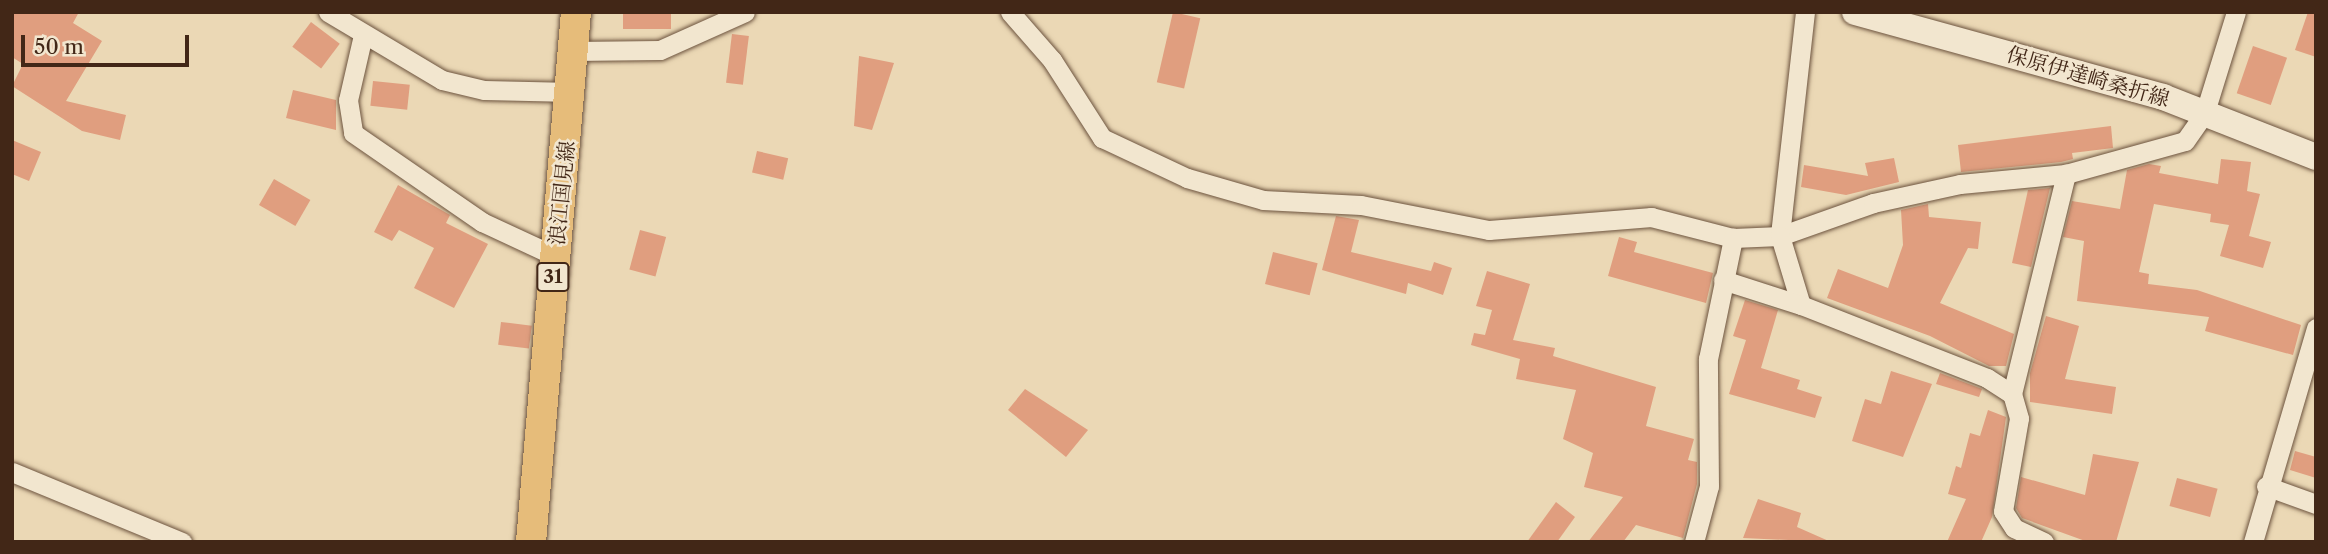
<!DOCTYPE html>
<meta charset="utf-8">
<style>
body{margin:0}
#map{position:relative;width:2328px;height:554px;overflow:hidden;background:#ebd8b5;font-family:"Libre Caslon Text","Noto Serif JP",serif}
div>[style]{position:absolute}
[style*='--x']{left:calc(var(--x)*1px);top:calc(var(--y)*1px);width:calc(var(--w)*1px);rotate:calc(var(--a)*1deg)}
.building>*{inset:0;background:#e09e7f;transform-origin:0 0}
.roads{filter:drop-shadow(0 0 2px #6c533e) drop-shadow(0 0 2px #6c533e)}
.street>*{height:19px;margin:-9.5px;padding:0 9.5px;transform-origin:9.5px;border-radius:9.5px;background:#f2e6cf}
.secondary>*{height:26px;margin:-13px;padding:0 13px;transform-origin:13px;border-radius:13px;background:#f2e6cf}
.primary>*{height:30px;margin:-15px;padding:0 15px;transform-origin:15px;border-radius:15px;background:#e6bc7a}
span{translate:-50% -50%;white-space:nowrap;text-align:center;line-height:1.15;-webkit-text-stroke:5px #f2e6cf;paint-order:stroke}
.shield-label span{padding:2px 5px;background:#f2e6cf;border:2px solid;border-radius:5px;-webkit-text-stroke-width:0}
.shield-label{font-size:19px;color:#422717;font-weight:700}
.street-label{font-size:21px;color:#422717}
.frame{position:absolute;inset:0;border:14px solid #422717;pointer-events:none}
.scale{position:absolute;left:21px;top:35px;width:168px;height:32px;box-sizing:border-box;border:4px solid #422717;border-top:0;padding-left:9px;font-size:21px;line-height:24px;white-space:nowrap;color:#422717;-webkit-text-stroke:5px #f2e6cf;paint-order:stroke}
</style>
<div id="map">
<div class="building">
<div style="clip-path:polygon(12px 12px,79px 12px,73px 23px,102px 41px,66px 101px,126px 115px,120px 140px,82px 131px,12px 86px,23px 64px,12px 57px)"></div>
<div style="left:623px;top:12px;width:48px;height:17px"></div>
<div style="left:1173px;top:12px;width:28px;height:72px;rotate:13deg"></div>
<div style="clip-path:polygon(2308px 12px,2316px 12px,2316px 57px,2295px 50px)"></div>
<div style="left:311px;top:22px;width:36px;height:31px;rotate:37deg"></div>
<div style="left:732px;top:34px;width:17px;height:49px;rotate:7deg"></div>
<div style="left:2253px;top:46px;width:36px;height:50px;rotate:19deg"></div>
<div style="clip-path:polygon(859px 56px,894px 63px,872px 130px,854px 126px)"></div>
<div style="left:373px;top:81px;width:37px;height:25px;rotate:6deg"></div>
<div style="clip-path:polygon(293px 90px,336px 100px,336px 130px,286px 118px)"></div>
<div style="clip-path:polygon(2111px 126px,2113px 148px,2072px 153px,2073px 159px,2061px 162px,1961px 172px,1958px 145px)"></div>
<div style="clip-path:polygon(12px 140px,41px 152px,29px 181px,12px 174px)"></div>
<div style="left:757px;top:151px;width:32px;height:22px;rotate:13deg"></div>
<div style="clip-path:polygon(1894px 158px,1899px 182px,1846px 195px,1801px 187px,1804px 165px,1868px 176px,1865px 163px)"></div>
<div style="clip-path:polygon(2221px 159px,2251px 162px,2247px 191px,2260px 194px,2249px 236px,2271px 242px,2263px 268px,2220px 256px,2229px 225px,2210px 222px,2211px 214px,2154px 204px,2139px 272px,2149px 274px,2148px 284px,2197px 290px,2301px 325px,2293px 355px,2205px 331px,2209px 317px,2077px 301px,2084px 241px,2063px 237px,2072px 201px,2120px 209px,2127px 170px,2149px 164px,2161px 166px,2159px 173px,2218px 184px)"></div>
<div style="left:274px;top:179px;width:42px;height:30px;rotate:30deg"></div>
<div style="clip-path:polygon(398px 185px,450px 215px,446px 223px,488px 244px,454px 308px,414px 288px,434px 248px,399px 230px,392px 241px,374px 232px)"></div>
<div style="clip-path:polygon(2050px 188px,2031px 267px,2012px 263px,2028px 190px)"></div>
<div style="clip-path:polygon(1928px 204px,1929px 217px,1981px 222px,1978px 249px,1968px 248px,1940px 303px,2014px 334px,2006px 366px,1989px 366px,1930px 336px,1827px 298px,1838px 269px,1888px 288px,1903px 245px,1901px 210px)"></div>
<div style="clip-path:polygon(1336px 216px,1359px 220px,1351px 252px,1431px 271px,1434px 262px,1452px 268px,1443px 295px,1408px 283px,1406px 294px,1322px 270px)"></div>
<div style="left:640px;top:230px;width:27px;height:41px;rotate:15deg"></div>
<div style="clip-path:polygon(1619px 237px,1637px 242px,1634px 252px,1713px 273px,1706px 303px,1608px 276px)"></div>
<div style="left:1273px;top:252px;width:46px;height:33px;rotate:14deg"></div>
<div style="clip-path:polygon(1487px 271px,1530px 284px,1513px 340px,1555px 348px,1553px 356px,1656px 387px,1646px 426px,1694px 439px,1688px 460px,1697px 462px,1697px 484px,1683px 538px,1636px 525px,1623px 542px,1588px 542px,1623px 497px,1584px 487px,1593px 453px,1563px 439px,1576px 390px,1516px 379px,1520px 359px,1471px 345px,1474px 333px,1485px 335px,1492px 310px,1476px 306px)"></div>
<div style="clip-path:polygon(1745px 300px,1778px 310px,1761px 368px,1800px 380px,1797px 389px,1822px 397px,1815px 418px,1729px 394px,1746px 340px,1733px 336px)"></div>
<div style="clip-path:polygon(2046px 316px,2079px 326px,2065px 379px,2116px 387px,2112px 414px,2030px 402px,2030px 373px)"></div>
<div style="left:501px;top:322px;width:31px;height:23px;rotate:7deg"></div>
<div style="clip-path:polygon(1891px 371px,1932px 384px,1903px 457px,1852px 441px,1865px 399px,1881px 404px)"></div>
<div style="clip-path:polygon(1940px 373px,1982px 389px,1979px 397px,1936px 384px)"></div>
<div style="clip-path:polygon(1025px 389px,1088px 430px,1066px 457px,1008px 410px)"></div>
<div style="clip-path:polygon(1988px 410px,2006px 417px,1992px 517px,1981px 542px,1947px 542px,1966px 499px,1948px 494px,1956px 466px,1961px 468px,1970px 433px,1980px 436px)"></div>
<div style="clip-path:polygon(2295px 451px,2316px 457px,2316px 478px,2290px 470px)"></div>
<div style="clip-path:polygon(2093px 454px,2139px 462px,2116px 542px,2088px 542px,2022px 518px,2016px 508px,2021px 477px,2085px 495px)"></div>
<div style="left:2177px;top:478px;width:42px;height:29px;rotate:15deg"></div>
<div style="clip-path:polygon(1758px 499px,1801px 513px,1797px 527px,1831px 542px,1743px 538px)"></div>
<div style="clip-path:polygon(1556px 502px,1575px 517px,1557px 542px,1527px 542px)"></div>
</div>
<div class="roads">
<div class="street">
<div style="--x:328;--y:12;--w:133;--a:30.8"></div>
<div style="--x:442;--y:80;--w:43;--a:13.4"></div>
<div style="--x:484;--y:90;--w:89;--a:1.3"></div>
<div style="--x:1010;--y:12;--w:64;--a:48.8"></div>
<div style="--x:1052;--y:60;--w:93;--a:57.3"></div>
<div style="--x:1102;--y:138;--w:94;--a:25.2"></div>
<div style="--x:1187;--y:178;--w:79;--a:16.1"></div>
<div style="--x:1263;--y:200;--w:98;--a:2.9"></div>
<div style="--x:1361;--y:205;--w:130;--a:11.1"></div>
<div style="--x:1489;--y:230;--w:163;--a:-4.6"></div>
<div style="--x:1651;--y:217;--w:85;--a:14.4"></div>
<div style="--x:1733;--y:238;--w:47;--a:-2.4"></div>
<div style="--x:1780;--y:236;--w:99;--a:-19.5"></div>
<div style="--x:1873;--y:203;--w:89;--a:-12.3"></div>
<div style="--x:1960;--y:184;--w:106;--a:-5.4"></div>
<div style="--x:2066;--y:174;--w:123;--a:-15.5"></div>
<div style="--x:2185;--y:141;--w:35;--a:-55"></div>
<div style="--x:2205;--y:112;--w:105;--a:-72.8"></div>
<div style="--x:1805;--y:12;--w:225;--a:96.4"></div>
<div style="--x:1780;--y:236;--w:72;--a:73.1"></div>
<div style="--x:1801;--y:305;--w:200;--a:21.4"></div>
<div style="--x:1987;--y:378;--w:30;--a:33"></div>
<div style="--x:363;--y:35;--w:67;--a:103"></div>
<div style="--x:348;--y:100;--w:33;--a:81"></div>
<div style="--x:353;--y:133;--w:157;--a:34.6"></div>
<div style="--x:482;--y:222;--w:81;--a:25"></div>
<div style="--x:573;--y:51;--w:87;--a:-0.7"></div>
<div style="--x:660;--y:50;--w:93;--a:-24.1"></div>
<div style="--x:1723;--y:280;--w:82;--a:17.8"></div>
<div style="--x:12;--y:472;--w:184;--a:22.4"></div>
<div style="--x:2266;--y:486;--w:53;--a:19.8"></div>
<div style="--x:1694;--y:542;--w:58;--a:-75"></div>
<div style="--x:1709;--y:486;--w:127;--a:-90.5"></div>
<div style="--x:1708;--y:359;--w:124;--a:-78.3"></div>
<div style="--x:2044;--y:542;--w:33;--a:-155"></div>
<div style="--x:2014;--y:528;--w:20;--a:-123"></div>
<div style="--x:2003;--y:511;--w:94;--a:-80.2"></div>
<div style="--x:2019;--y:418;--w:25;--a:-106"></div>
<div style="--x:2012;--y:394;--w:227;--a:-76.2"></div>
<div style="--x:2253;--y:542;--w:223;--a:-73.6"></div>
</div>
<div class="secondary">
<div style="--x:1855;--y:12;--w:320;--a:15.4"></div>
<div style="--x:2163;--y:97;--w:164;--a:21.4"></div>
</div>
<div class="primary">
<div style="--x:531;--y:542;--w:532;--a:-85.15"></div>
</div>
</div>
<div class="shield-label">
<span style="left:553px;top:277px">31</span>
</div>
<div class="street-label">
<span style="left:2088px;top:77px;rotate:16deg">保原伊達崎桑折線</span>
<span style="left:562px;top:193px;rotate:-84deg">浪江国見線</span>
</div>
<div class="frame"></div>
<div class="scale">50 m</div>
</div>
